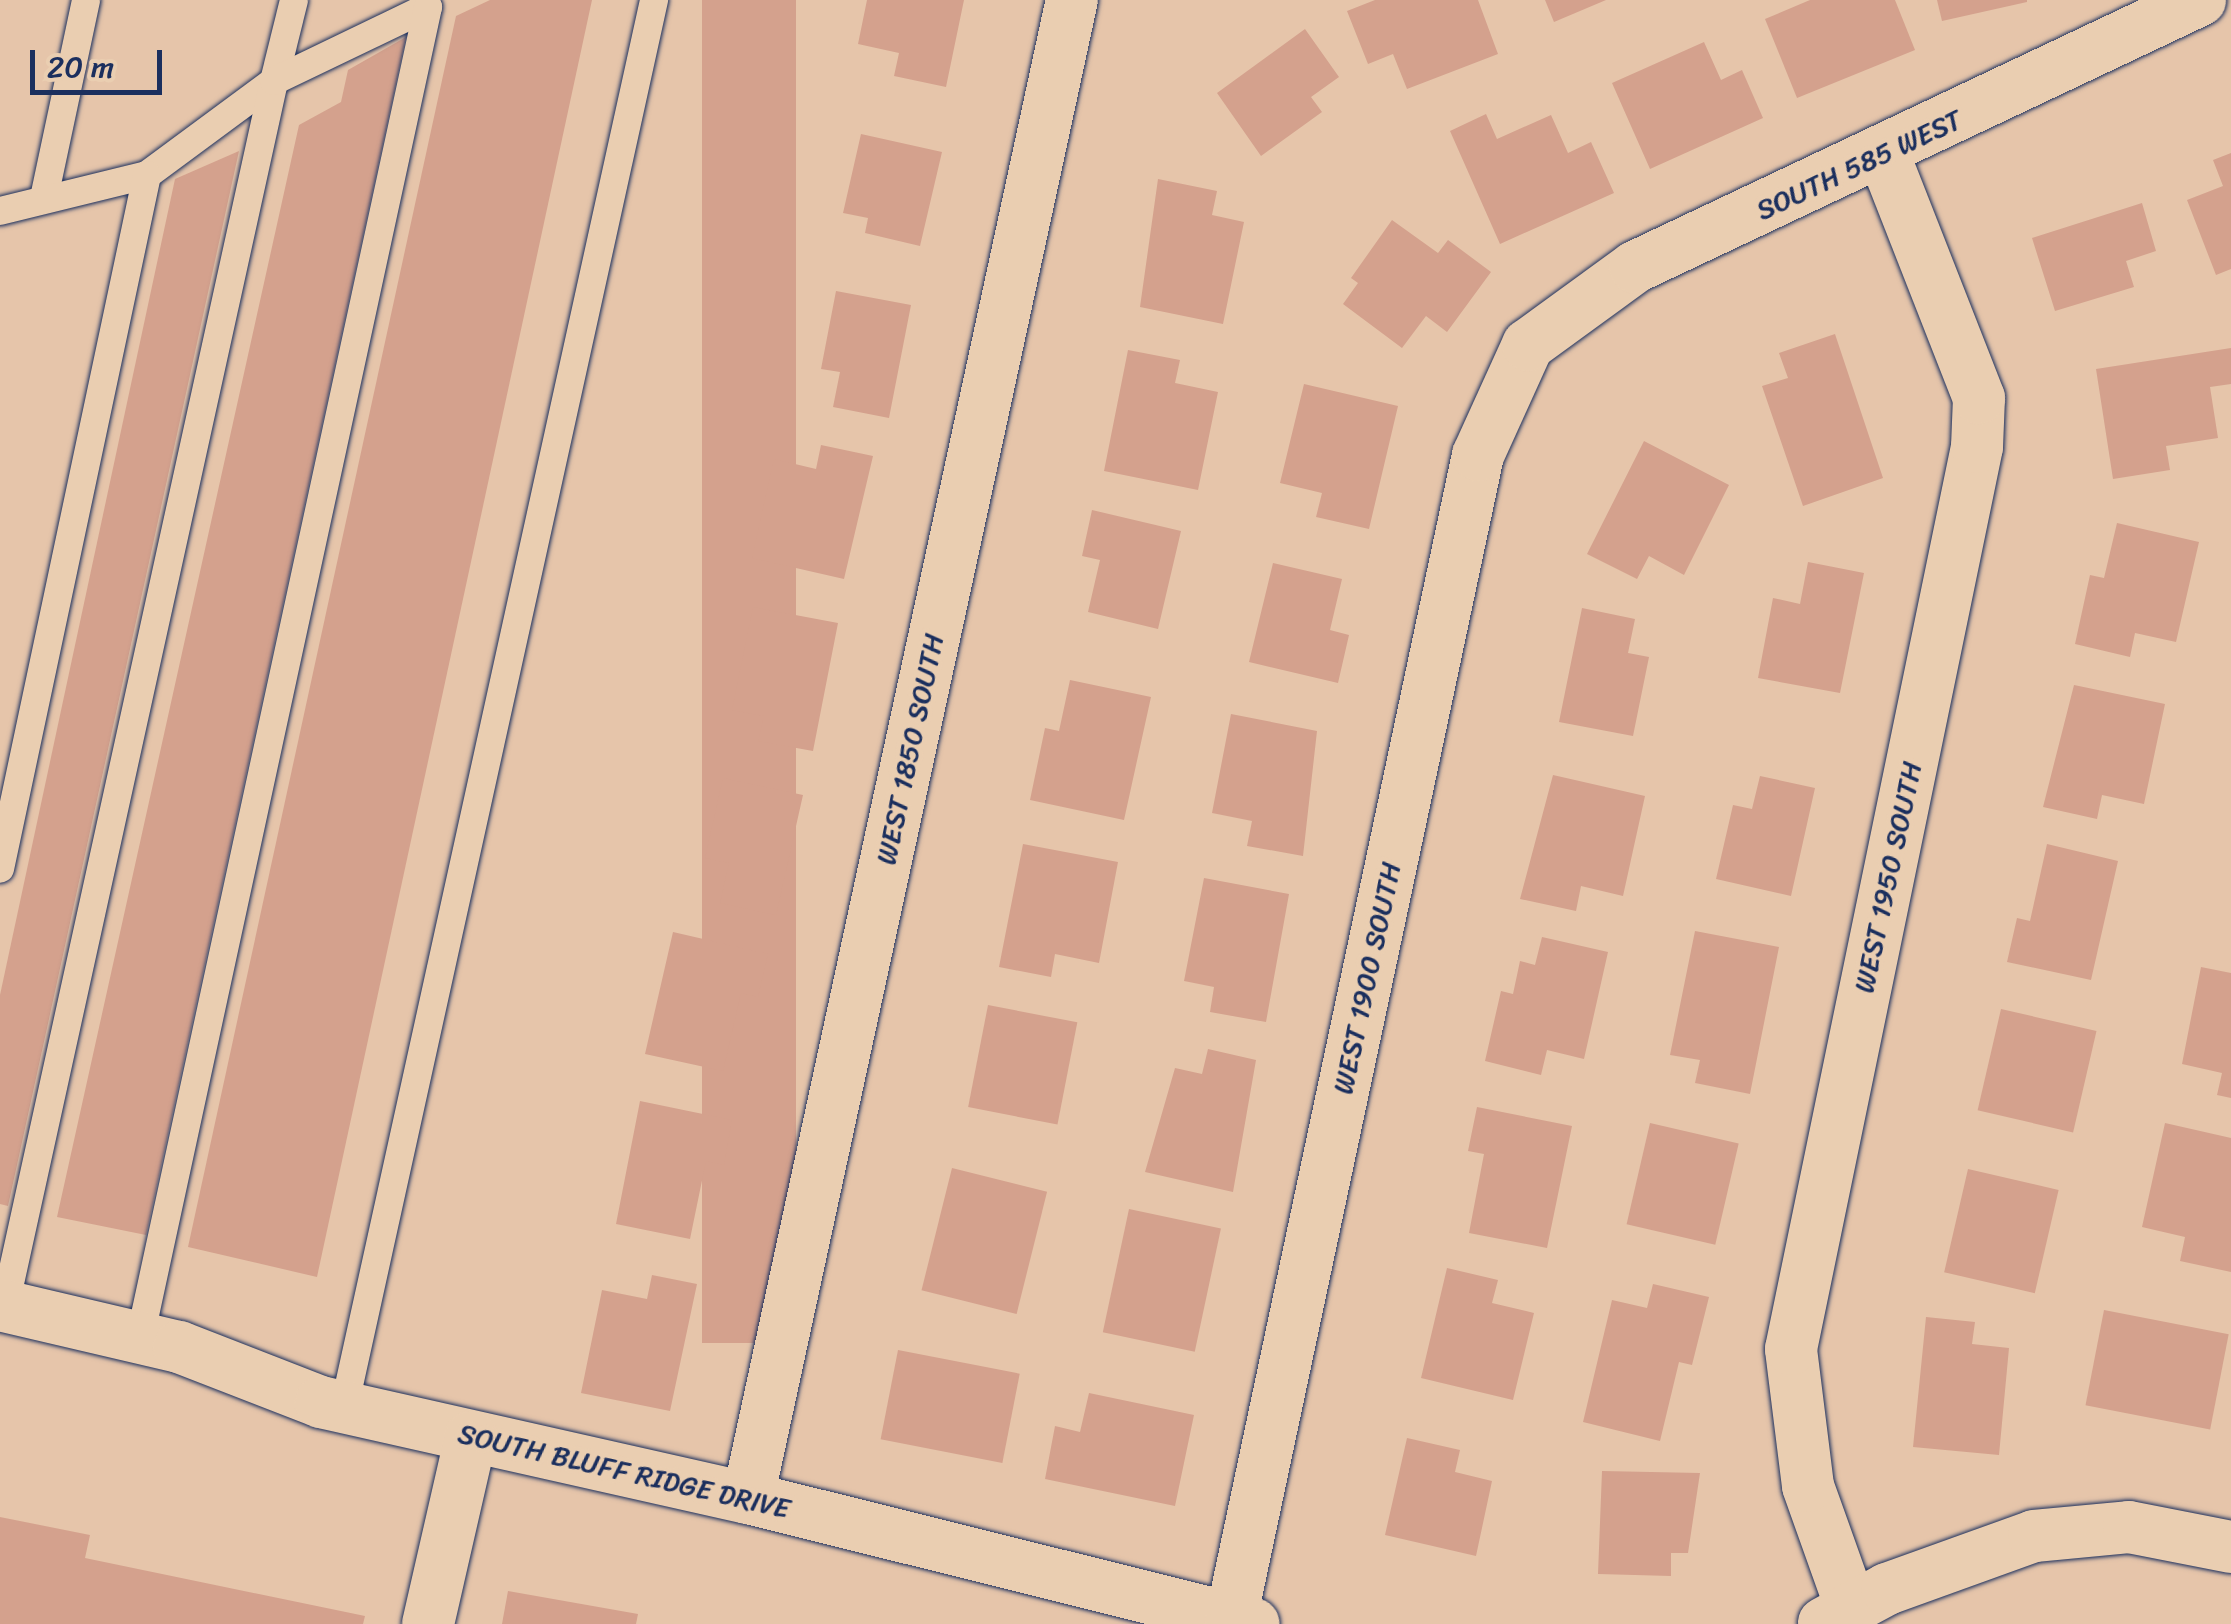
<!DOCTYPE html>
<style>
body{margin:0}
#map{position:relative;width:2231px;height:1624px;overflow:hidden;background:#e6c5aa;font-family:Sriracha,sans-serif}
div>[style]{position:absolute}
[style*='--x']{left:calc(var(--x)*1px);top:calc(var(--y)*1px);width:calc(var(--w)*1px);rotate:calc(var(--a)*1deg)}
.building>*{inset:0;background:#d4a18d;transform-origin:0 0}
.roads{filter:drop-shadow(0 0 2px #1b2f5e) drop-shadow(0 0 2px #1b2f5e)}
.lane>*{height:28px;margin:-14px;padding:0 14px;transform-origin:14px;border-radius:14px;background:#eaceb1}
.street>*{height:52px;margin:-26px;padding:0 26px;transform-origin:26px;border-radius:26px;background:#eaceb1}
span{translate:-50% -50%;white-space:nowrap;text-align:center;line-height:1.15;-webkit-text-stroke:9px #eaceb1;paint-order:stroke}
.street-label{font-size:28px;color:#1b2f5e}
.scale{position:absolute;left:30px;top:50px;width:132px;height:45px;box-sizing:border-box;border:5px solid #1b2f5e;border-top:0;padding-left:12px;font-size:30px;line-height:35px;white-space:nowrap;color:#1b2f5e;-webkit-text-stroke:8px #eaceb1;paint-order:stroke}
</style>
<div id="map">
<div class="building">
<div style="clip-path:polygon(490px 0,592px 0,317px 1277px,188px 1247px,456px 16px)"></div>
<div style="left:702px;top:0;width:94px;height:1343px"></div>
<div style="clip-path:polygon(867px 0,964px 0,946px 87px,894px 76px,899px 53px,858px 44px)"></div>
<div style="clip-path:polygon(1375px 0,1478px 0,1498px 54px,1407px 89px,1393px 54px,1368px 64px,1347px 11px)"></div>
<div style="clip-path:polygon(1545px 0,1606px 0,1554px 22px)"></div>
<div style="clip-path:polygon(1810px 0,1895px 0,1915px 50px,1797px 98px,1765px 19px)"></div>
<div style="clip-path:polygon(1937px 0,2027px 0,2027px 2px,1942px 21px)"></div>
<div style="clip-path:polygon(1305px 29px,1339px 77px,1311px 97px,1322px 112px,1261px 156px,1217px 93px)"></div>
<div style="clip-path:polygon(406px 37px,146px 1235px,57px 1217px,299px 125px,341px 102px,348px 70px)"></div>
<div style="clip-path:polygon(1704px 42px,1721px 80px,1742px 70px,1763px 118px,1650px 169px,1612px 83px)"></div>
<div style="clip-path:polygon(1486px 114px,1497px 139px,1551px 115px,1568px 153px,1591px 142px,1614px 193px,1500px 244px,1450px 131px)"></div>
<div style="clip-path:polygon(861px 134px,942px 152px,920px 246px,865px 233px,868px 218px,843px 213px)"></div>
<div style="clip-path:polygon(239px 151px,8px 1206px,0 1204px,0 995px,175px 179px)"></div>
<div style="clip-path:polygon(2231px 153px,2231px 269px,2216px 275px,2187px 200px,2223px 186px,2213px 160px)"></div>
<div style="clip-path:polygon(1158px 179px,1217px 191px,1212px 215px,1244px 222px,1223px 324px,1140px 307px)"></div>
<div style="clip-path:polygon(2142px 203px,2156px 251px,2126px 261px,2134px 287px,2055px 311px,2032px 238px)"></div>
<div style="clip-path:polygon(1392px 220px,1438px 253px,1448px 240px,1491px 272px,1447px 332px,1426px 316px,1402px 348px,1343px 304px,1358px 283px,1351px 278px)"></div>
<div style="clip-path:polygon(836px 291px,911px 305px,889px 418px,833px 407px,840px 372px,821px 369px)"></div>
<div style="clip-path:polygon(1835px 334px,1883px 478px,1803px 506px,1762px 386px,1788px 378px,1779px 353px)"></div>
<div style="clip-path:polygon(2231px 348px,2231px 384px,2210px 387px,2218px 438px,2166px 446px,2170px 470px,2113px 479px,2096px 369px)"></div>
<div style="clip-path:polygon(1128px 350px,1180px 360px,1175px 383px,1218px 392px,1198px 490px,1104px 471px)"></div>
<div style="clip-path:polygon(1304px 384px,1398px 406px,1369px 529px,1316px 517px,1322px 493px,1280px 483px)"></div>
<div style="clip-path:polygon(1644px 441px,1729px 485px,1684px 575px,1649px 556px,1637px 579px,1587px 554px)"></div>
<div style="clip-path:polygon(821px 445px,873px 456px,844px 579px,752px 558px,774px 459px,816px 469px)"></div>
<div style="clip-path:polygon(1092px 510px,1181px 531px,1158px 629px,1088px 612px,1100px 560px,1082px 556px)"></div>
<div style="clip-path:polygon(2117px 523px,2199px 542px,2176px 642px,2135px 633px,2130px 657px,2075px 644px,2090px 575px,2104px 578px)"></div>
<div style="clip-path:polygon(1808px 562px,1864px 573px,1840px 693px,1758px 678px,1773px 598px,1800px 604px)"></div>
<div style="clip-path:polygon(1273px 563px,1342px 579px,1330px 630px,1349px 635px,1338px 683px,1249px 662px)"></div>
<div style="clip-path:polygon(753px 607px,838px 623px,813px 751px,758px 741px,764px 716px,732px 710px)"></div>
<div style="clip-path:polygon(1582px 608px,1635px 619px,1628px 653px,1649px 657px,1633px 736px,1559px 722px)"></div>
<div style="clip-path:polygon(1070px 680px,1151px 697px,1124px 820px,1030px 800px,1045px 728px,1059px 731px)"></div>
<div style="clip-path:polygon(2074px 685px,2165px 704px,2144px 804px,2102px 795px,2097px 819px,2043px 807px)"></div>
<div style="clip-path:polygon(1231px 714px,1317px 731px,1303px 856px,1247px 846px,1252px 821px,1212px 813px)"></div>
<div style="clip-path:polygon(1553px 775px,1645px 796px,1623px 896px,1581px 886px,1576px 911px,1520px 899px)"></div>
<div style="clip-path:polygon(1760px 776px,1815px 788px,1791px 896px,1716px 879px,1733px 805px,1752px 809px)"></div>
<div style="clip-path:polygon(723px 778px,803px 795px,776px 915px,720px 903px,729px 863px,705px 858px)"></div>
<div style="clip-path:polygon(1023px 844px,1118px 862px,1099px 963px,1055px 954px,1051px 977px,999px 967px)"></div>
<div style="clip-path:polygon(2047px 844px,2118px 861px,2091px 980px,2007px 962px,2017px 918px,2030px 921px)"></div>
<div style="clip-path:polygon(1204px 878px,1289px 894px,1266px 1022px,1210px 1012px,1214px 987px,1184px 981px)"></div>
<div style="clip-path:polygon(1695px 931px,1779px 947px,1750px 1094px,1695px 1083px,1700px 1060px,1670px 1055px)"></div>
<div style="clip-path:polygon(673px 932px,768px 954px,758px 997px,741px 993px,723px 1071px,645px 1054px)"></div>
<div style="clip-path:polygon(1542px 937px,1608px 952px,1584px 1059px,1547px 1050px,1541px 1075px,1485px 1061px,1501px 991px,1513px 994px,1520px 961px,1535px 965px)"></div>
<div style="clip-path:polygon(2201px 967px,2231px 973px,2231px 1098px,2217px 1095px,2222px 1073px,2182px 1064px)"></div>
<div style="left:988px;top:1005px;width:91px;height:104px;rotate:11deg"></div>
<div style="left:2001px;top:1009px;width:98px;height:104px;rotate:13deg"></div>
<div style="clip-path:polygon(1208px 1049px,1256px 1060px,1233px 1192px,1145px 1172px,1175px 1068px,1202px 1074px)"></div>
<div style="clip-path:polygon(640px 1101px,732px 1120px,724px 1165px,706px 1161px,690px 1239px,616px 1224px)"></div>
<div style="clip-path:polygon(1477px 1107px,1572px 1126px,1547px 1248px,1469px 1233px,1484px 1154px,1468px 1151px)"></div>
<div style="left:1650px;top:1123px;width:91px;height:104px;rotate:13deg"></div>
<div style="clip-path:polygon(2165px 1123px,2231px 1138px,2231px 1272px,2180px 1261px,2185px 1237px,2142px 1227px)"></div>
<div style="left:952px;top:1168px;width:98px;height:126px;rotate:14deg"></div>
<div style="left:1968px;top:1169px;width:93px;height:106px;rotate:13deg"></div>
<div style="left:1129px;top:1209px;width:94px;height:126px;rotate:12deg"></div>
<div style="clip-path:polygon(1447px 1268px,1498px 1280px,1492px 1303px,1534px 1313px,1513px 1400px,1421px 1378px)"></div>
<div style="clip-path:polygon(652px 1275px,697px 1284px,670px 1411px,581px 1393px,602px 1290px,647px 1299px)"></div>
<div style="clip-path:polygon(1653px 1284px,1709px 1297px,1692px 1365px,1679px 1362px,1660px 1441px,1583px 1422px,1612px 1300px,1647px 1308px)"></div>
<div style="left:2104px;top:1310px;width:127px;height:97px;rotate:11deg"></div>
<div style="clip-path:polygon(1926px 1317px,1975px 1322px,1972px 1344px,2009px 1348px,1999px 1455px,1913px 1447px)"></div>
<div style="left:898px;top:1350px;width:124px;height:91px;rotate:11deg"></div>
<div style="clip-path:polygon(1089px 1393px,1194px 1415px,1175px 1506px,1045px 1479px,1055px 1426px,1080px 1432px)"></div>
<div style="clip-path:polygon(1407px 1438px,1460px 1450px,1455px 1472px,1492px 1481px,1476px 1556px,1385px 1535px)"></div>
<div style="clip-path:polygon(1602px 1471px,1700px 1473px,1688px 1553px,1671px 1553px,1671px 1576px,1598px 1574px)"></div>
<div style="clip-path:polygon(0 1517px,90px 1535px,85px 1558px,365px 1616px,363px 1624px,0 1624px)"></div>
<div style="clip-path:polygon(508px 1591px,638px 1614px,636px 1624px,502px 1624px)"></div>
</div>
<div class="roads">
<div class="lane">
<div style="--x:147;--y:175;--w:158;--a:-36.5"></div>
<div style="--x:274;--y:81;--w:83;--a:-76.1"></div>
<div style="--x:44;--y:198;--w:202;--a:-78"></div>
<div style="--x:0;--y:211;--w:151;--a:-13.8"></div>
<div style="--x:147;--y:175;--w:709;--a:101.96"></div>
<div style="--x:5;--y:1306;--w:1254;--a:-77.61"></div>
<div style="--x:274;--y:81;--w:171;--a:-25.7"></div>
<div style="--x:428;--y:7;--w:1362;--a:102.21"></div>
<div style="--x:344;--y:1408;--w:1442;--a:-77.58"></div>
</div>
<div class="street">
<div style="--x:0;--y:1305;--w:184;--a:13.2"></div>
<div style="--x:179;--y:1347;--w:152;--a:21.2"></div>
<div style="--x:321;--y:1402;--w:438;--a:12.7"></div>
<div style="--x:748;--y:1498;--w:521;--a:13.98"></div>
<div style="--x:748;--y:1498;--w:1533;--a:-77.8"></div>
<div style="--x:1851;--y:1607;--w:128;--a:-109.6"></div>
<div style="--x:1808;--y:1486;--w:138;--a:-97.1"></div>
<div style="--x:1791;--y:1349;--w:921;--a:-78.35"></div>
<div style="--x:1977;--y:447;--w:49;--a:-87.7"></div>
<div style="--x:1979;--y:398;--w:261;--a:-111.4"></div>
<div style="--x:1231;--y:1619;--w:1190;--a:-78.02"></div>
<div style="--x:1478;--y:455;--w:121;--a:-65.6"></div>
<div style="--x:1528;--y:345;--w:132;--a:-36.1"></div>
<div style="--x:1635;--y:267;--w:625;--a:-25.29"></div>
<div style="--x:1824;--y:1623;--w:72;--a:-28.4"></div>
<div style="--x:1887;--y:1589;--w:156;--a:-19.8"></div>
<div style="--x:2034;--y:1536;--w:95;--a:-5.4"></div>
<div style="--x:2129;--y:1527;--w:104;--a:11.1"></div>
<div style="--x:428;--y:1624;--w:192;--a:-77.1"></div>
</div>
</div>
<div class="street-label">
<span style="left:1859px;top:165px;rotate:-25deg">SOUTH 585 WEST</span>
<span style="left:910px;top:749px;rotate:-78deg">WEST 1850 SOUTH</span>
<span style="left:1888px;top:877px;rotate:-78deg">WEST 1950 SOUTH</span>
<span style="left:1367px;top:978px;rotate:-78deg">WEST 1900 SOUTH</span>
<span style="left:624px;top:1471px;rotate:13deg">SOUTH BLUFF RIDGE DRIVE</span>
</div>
<div class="scale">20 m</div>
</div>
